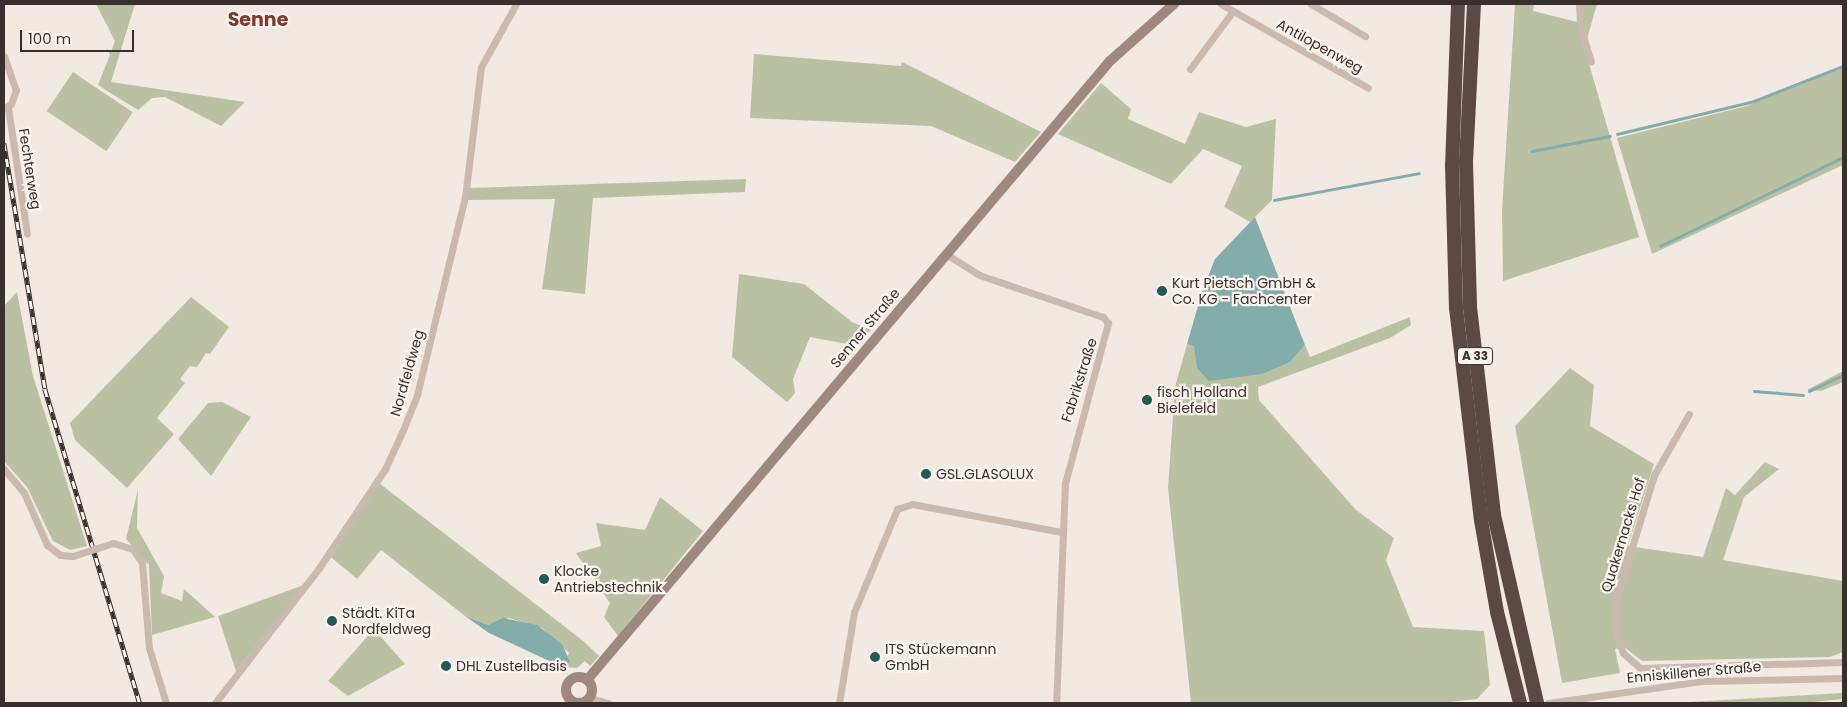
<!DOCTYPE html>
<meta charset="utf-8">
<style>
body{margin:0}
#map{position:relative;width:1847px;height:707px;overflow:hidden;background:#f2e9e2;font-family:Poppins,sans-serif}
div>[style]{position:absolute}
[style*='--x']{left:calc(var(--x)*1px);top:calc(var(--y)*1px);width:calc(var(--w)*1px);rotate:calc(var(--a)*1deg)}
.green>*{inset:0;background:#bac1a3;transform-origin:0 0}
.water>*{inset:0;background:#83adab}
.stream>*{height:2.5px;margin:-1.25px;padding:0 1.25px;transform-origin:1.25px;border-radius:1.25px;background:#83adab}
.street>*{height:7px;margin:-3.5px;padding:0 3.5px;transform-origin:3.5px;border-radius:3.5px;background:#cab9af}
.secondary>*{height:10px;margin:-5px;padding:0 5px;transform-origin:5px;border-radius:5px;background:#9e8880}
.secondary>.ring{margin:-5px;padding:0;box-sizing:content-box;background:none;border:10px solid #9e8880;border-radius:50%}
.highway>*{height:14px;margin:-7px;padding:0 7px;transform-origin:7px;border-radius:7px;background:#5a4944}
.rail>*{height:4.5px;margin-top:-2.25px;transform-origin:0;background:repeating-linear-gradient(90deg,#faf4ef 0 8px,#392f2c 0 16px);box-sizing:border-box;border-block:1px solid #392f2c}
.street-bridge>*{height:7px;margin:-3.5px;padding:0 3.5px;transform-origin:3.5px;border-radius:3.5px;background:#cab9af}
.dots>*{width:14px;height:14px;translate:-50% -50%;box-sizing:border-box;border:2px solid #faf4ef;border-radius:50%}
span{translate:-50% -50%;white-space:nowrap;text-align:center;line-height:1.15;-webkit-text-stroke:4.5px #faf4ef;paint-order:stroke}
.shield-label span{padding:1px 4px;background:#faf4ef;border:1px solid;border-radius:4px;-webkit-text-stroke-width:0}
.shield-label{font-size:12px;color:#392f2c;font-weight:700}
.street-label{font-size:14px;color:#392f2c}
.poi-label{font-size:14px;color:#392f2c}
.left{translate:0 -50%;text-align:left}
.district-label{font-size:19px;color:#83382b;font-weight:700}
.frame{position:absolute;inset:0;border:5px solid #392f2c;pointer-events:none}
.scale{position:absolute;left:20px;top:30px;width:114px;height:22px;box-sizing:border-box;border:2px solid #392f2c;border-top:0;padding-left:6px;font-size:15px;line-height:18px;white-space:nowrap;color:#392f2c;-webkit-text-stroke:4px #faf4ef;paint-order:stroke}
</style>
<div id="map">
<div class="green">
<div style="clip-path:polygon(96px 4px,135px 4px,111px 82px,245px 102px,221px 126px,165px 97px,152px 98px,138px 110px,107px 91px,98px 85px,110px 55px,106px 48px,111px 52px,115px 41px)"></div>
<div style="clip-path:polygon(1515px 4px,1534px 4px,1533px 11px,1577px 22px,1639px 237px,1503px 281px,1502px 210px)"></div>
<div style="clip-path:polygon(1581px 4px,1597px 4px,1587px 39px,1582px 25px)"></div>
<div style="clip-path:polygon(754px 54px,901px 66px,902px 62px,1041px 132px,1015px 162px,931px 126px,750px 118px)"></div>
<div style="clip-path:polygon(1843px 66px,1843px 165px,1652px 254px,1617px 138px,1747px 106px)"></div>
<div style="left:73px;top:72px;width:72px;height:47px;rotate:34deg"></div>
<div style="clip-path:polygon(1101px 83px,1131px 109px,1128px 119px,1185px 144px,1199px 112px,1246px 127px,1276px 119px,1272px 200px,1250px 222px,1224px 207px,1242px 166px,1203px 149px,1171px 184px,1058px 134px)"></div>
<div style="clip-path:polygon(746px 179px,745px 192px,593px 198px,585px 294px,542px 289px,555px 199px,468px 200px,469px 188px)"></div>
<div style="clip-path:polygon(739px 274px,804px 284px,852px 322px,871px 330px,858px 346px,810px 337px,793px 379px,795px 393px,787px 402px,732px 357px)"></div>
<div style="clip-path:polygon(17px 292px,33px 376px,87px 546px,70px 550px,53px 541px,27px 487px,4px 461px,4px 306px)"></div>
<div style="clip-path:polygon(191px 297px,229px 327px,210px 354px,206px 353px,197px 367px,190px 366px,180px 379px,185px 383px,157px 418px,174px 434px,127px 488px,75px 440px,70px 423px)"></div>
<div style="clip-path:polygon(1410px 317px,1411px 325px,1390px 338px,1258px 387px,1259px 400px,1356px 510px,1394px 538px,1386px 560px,1413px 627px,1484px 631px,1490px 685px,1477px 699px,1439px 703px,1191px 703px,1168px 488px,1175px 387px,1187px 344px,1290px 362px,1305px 345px,1310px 357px)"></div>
<div style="clip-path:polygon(1570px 368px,1594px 385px,1590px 426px,1654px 464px,1628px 546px,1703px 557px,1726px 488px,1735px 495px,1765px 462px,1779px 469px,1744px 497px,1723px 560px,1843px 581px,1843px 652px,1830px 657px,1642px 661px,1624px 647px,1615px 649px,1620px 673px,1562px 683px,1515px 426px)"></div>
<div style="clip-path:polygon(1843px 371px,1843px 382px,1821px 391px,1807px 390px)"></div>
<div style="clip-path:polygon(222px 402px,251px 417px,211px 476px,178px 439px,208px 403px)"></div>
<div style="clip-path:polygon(379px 483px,582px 640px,599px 656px,590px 666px,585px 661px,577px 668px,562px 667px,569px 653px,542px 628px,509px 618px,488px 625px,465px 616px,381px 550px,357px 579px,331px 557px)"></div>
<div style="clip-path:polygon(138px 489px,137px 528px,164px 576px,161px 593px,182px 601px,184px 589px,215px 617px,152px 635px,149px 565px,126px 539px)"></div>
<div style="clip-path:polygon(660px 497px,703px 531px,618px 636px,604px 617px,610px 603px,576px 553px,601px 546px,596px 523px,645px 530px)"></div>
<div style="clip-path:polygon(304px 585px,236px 671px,218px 616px)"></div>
<div style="clip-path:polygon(374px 629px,405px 664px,348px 696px,328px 681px)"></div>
<div style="clip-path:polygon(1843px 693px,1843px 699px,1803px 703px,1671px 703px)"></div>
</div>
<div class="water">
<div style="clip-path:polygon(1255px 217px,1305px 345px,1290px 362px,1262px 374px,1209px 381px,1197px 368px,1194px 346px,1187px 344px,1202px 292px,1215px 259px)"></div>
<div style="clip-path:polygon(465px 616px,488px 625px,503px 618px,537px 625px,562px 644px,570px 662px,562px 667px,489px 633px)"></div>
</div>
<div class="stream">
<div style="--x:1617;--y:134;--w:141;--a:-13.5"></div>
<div style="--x:1754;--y:101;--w:96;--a:-21.5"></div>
<div style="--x:1532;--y:151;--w:79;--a:-10.9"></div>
<div style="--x:1274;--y:200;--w:147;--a:-10.5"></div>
<div style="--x:1660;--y:246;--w:203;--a:-25.9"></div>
<div style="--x:1754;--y:391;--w:49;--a:4.7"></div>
<div style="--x:1809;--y:391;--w:38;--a:-25"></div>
</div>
<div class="street">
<div style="--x:1221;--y:4;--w:169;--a:29.7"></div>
<div style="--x:1311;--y:4;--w:63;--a:30.7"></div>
<div style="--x:1579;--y:4;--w:22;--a:87"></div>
<div style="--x:1580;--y:26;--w:37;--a:73"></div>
<div style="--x:4;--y:56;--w:36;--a:71"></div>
<div style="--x:16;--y:90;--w:15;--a:110"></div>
<div style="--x:11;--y:104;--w:8;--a:150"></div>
<div style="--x:1190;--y:69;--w:72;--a:-53.4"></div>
<div style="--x:8;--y:108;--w:127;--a:81.4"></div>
<div style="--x:946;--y:254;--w:39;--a:32"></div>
<div style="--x:979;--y:275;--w:131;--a:18.7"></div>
<div style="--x:1103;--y:317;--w:8;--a:50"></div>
<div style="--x:1108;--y:323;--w:166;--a:105"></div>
<div style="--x:1065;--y:483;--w:220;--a:92.3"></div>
<div style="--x:1689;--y:414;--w:70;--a:119.8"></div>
<div style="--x:1654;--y:475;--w:131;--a:106.9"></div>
<div style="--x:1616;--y:600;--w:33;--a:90"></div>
<div style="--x:1616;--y:633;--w:21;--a:71"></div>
<div style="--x:1623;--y:653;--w:23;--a:41"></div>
<div style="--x:1640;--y:668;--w:203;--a:-1.7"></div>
<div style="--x:4;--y:469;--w:31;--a:50"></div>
<div style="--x:24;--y:493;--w:57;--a:66.1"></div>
<div style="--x:47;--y:545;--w:16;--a:38"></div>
<div style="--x:60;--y:555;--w:13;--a:4"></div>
<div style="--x:113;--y:543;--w:21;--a:17"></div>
<div style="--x:133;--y:549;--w:17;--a:57"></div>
<div style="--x:142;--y:563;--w:85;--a:85.3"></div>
<div style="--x:149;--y:648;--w:58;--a:72.8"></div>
<div style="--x:590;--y:698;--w:19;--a:16"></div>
<div style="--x:215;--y:703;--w:170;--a:-52.4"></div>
<div style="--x:319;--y:568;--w:119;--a:-56.3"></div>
<div style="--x:385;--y:469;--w:43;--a:-65.2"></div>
<div style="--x:403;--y:430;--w:38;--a:-68"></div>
<div style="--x:417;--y:395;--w:204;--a:-76.4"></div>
<div style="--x:465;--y:197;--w:131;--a:-83"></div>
<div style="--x:481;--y:67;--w:72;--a:-60.9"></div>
<div style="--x:839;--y:703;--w:92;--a:-80.6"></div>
<div style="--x:854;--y:612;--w:112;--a:-67.3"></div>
<div style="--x:897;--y:509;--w:16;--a:-18"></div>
<div style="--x:912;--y:504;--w:152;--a:10.6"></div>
<div style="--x:1548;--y:703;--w:157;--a:-8.1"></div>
<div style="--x:1703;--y:681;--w:140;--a:-1.2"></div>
</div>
<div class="secondary">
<div class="ring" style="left:566px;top:677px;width:16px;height:16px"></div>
<div style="--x:587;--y:680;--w:810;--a:-49.81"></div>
<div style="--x:1110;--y:61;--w:86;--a:-41.7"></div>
</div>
<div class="highway">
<div style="--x:1458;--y:4;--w:161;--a:92.1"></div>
<div style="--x:1452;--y:165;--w:143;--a:88.4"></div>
<div style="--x:1456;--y:308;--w:213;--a:83.3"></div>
<div style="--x:1481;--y:520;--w:93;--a:80.1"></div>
<div style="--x:1497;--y:612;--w:94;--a:75.8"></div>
<div style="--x:1474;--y:4;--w:158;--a:92.9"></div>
<div style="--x:1466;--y:162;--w:145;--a:88.4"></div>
<div style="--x:1470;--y:307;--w:209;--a:83.4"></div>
<div style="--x:1494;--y:515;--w:193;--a:77.1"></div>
</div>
<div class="rail">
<div style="--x:4;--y:143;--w:249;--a:80.5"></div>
<div style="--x:45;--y:389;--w:328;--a:73.2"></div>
</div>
<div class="street-bridge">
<div style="--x:73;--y:556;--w:42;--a:-18"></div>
</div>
<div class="dots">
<div style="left:1162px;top:291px;background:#245857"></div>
<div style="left:1147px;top:400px;background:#245857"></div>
<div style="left:926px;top:474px;background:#245857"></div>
<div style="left:544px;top:579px;background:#245857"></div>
<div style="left:332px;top:621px;background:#245857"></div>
<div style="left:875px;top:657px;background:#245857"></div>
<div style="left:446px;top:666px;background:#245857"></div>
</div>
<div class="shield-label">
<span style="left:1475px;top:356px">A 33</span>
</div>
<div class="street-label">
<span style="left:1320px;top:46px;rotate:29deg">Antilopenweg</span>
<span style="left:30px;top:169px;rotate:81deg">Fechterweg</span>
<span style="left:865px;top:328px;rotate:-50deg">Senner Straße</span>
<span style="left:407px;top:373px;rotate:-74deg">Nordfeldweg</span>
<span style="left:1079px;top:380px;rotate:-72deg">Fabrikstraße</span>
<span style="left:1623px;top:535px;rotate:-73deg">Quakernacks Hof</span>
<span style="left:1694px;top:672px;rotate:-5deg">Enniskillener Straße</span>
</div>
<div class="poi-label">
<span class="left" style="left:1172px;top:291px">Kurt Pietsch GmbH &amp;<br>Co. KG - Fachcenter</span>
<span class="left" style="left:1157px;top:400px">fisch Holland<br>Bielefeld</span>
<span class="left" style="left:936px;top:474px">GSL.GLASOLUX</span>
<span class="left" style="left:554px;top:579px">Klocke<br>Antriebstechnik</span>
<span class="left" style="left:342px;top:621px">Städt. KiTa<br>Nordfeldweg</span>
<span class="left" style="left:885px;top:657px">ITS Stückemann<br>GmbH</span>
<span class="left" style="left:456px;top:666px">DHL Zustellbasis</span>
</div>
<div class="district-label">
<span style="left:258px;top:20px">Senne</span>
</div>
<div class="frame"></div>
<div class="scale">100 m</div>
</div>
